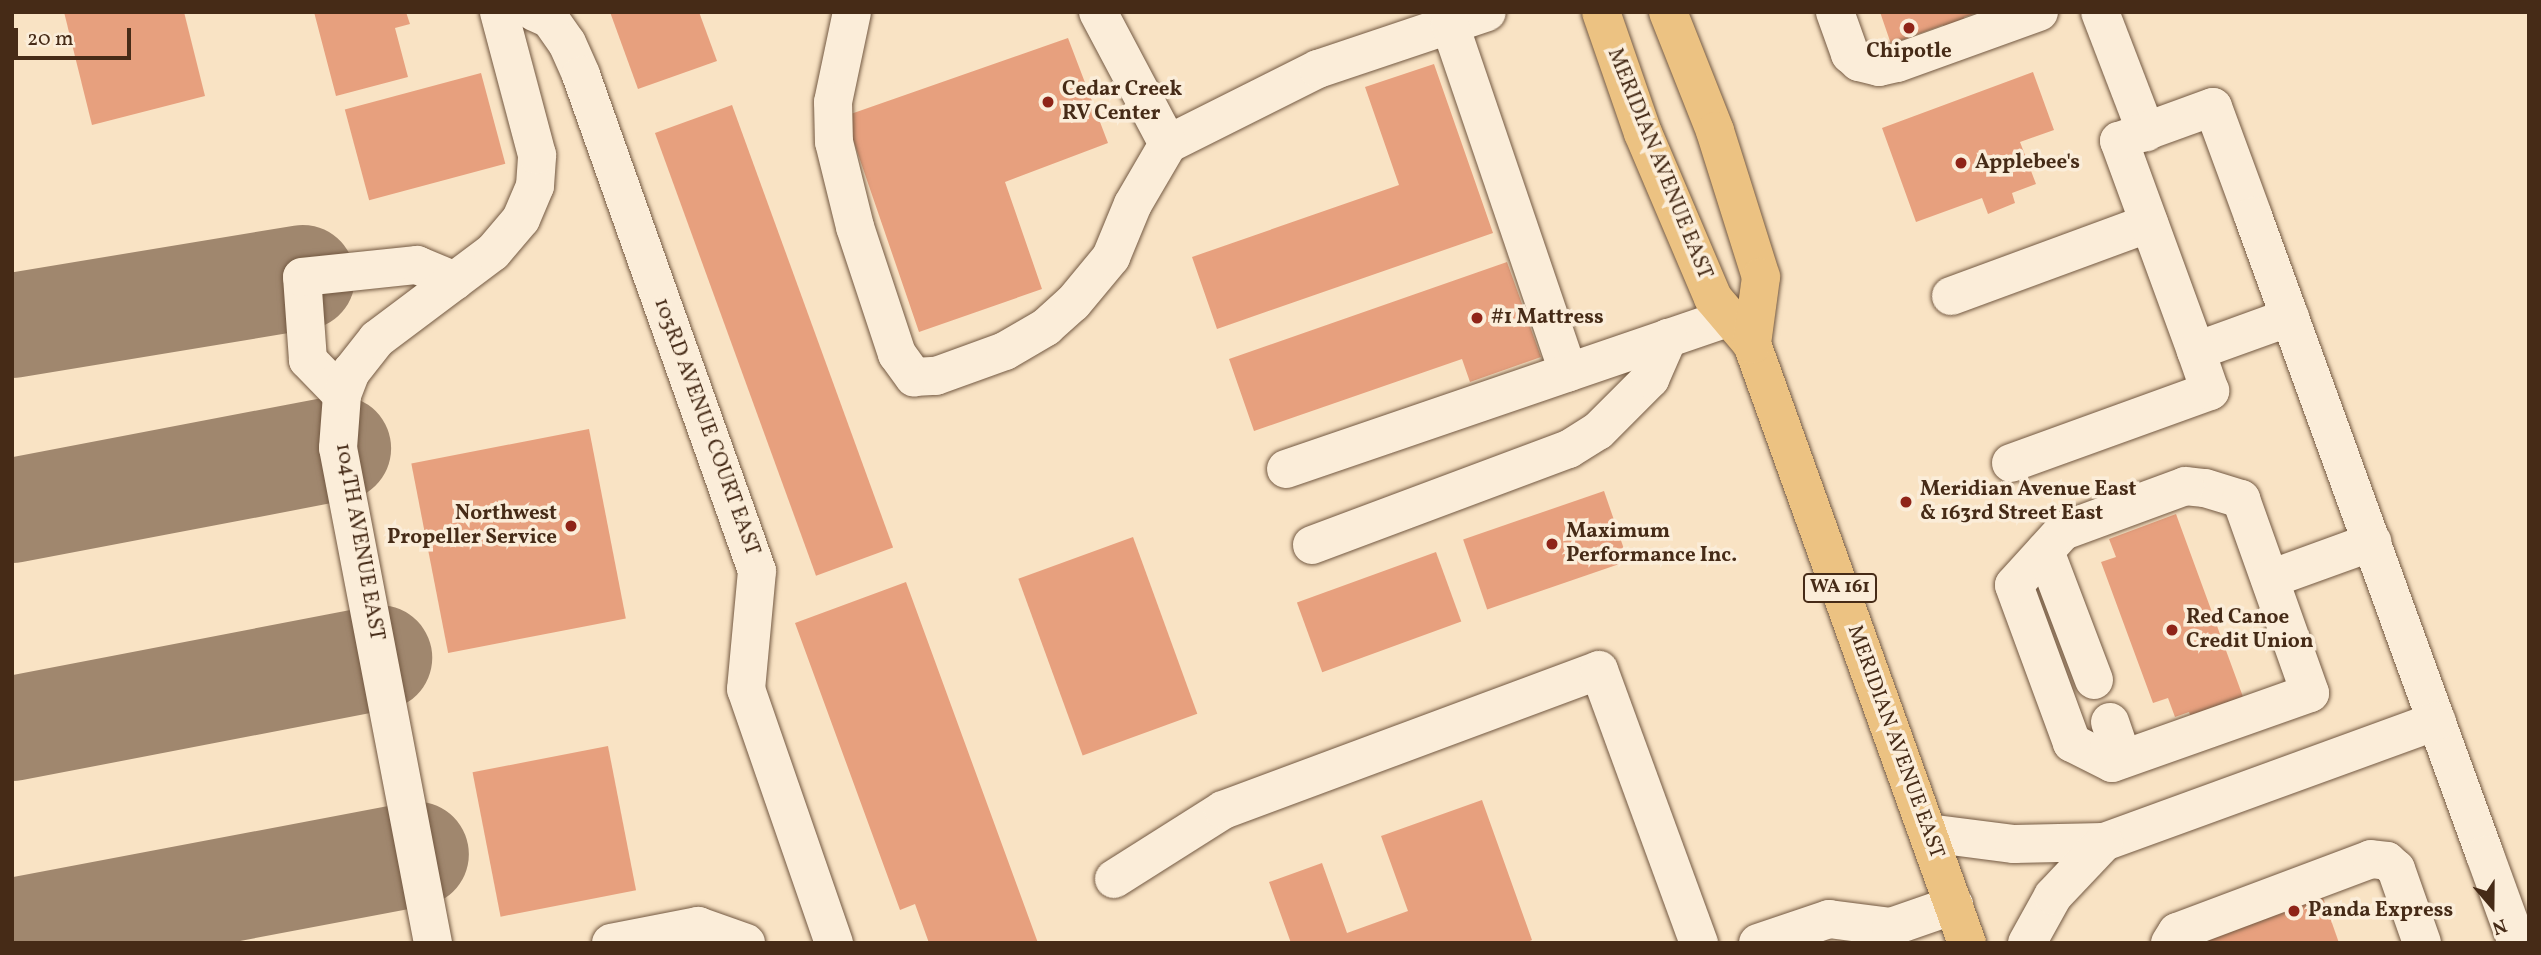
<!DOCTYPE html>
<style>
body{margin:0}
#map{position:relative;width:2541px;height:955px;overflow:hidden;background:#f9e3c4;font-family:Vollkorn,serif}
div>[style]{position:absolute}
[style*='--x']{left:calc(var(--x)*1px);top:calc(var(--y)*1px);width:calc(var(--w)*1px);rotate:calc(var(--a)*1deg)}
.taxiway>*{height:105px;margin:-52.5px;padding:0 52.5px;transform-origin:52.5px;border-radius:52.5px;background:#a0876e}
.building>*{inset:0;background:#e7a07e;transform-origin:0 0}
.roads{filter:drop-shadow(0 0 2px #735942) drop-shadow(0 0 2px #735942)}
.minor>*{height:38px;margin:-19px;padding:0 19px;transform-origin:19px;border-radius:19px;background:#fbedd9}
.major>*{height:38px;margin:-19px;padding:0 19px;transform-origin:19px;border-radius:19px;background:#ecc282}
.dots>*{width:19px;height:19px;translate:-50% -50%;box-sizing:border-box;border:4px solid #fbedd9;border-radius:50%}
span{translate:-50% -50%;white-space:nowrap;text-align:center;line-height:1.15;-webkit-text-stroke:7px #fbedd9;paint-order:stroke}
.shield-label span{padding:2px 5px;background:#fbedd9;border:2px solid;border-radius:5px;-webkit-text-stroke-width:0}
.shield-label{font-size:19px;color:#462b17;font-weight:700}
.poi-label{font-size:21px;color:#462b17;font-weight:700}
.left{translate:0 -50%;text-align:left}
.right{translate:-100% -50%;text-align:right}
.street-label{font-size:21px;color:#462b17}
.frame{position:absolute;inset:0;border:14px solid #462b17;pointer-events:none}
.north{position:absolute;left:2457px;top:871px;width:70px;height:70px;-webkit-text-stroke:5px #fbedd9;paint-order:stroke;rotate:160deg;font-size:19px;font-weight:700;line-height:28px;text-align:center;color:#462b17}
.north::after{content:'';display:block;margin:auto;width:24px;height:32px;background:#462b17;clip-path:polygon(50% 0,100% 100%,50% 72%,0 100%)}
.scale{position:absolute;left:14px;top:28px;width:117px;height:32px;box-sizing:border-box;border:4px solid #462b17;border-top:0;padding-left:9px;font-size:21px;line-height:24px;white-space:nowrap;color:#462b17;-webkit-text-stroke:5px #fbedd9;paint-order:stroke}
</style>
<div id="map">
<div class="taxiway">
<div style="--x:12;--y:325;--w:294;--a:-9.4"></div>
<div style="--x:12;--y:510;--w:332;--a:-10.8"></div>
<div style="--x:12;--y:728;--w:374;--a:-10.9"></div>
<div style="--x:12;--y:930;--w:411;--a:-10.7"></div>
</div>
<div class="building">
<div style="clip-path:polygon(64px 12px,184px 12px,205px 96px,92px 125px)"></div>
<div style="clip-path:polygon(314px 12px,406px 12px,410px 24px,395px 28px,408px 77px,336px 96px)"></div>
<div style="clip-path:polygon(610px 12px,699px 12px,717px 61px,638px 89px)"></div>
<div style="clip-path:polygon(1880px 12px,1977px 12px,1977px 13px,1964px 17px,1966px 24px,1946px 32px,1943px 25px,1891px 44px)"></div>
<div style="clip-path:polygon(1068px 38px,1108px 143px,1005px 182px,1042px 289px,919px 332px,845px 116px)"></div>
<div style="clip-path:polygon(1434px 64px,1493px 233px,1217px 329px,1192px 257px,1399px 185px,1365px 87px)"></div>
<div style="clip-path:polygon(2033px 72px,2054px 130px,2020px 142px,2036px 184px,2012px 193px,2015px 203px,1988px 214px,1982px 198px,1916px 222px,1882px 128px)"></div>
<div style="left:481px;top:73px;width:94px;height:141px;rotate:75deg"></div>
<div style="left:732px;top:105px;width:471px;height:82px;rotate:70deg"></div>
<div style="clip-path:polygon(1507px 262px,1541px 357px,1470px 382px,1462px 359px,1254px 431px,1229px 359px)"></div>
<div style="left:589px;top:429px;width:193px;height:181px;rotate:79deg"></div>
<div style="left:1604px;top:491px;width:74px;height:149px;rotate:71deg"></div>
<div style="clip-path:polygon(2176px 514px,2246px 705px,2194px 724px,2189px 712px,2175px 717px,2168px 698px,2153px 703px,2101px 562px,2116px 557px,2109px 539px)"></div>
<div style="left:1133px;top:537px;width:188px;height:122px;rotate:70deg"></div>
<div style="left:1436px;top:552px;width:74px;height:148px;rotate:70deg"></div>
<div style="clip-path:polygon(906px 582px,1038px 943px,929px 943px,915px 904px,900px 910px,795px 623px)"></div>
<div style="left:608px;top:746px;width:147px;height:138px;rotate:79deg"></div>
<div style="clip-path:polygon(1482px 800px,1532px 940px,1525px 943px,1291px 943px,1269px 882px,1322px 863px,1347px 933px,1408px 911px,1381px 836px)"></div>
<div style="clip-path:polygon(2320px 889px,2339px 943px,2204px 943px,2200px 932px)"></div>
</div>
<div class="roads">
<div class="minor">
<div style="--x:534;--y:12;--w:17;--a:24"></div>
<div style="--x:550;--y:19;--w:29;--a:55"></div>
<div style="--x:567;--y:43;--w:35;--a:66"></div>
<div style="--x:581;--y:75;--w:526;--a:70.46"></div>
<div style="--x:757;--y:571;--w:119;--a:95.3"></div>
<div style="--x:746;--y:689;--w:269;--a:70.9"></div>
<div style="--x:852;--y:12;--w:92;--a:101.9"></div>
<div style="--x:833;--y:102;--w:40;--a:88.6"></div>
<div style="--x:834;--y:142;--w:88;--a:76.1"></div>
<div style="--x:855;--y:227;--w:134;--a:71.7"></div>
<div style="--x:897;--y:354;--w:29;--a:54"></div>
<div style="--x:914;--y:377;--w:22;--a:-3"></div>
<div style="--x:936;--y:376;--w:73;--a:-19.9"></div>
<div style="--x:1005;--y:351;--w:48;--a:-30.3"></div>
<div style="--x:1046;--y:327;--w:36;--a:-42"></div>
<div style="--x:1073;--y:303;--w:60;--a:-50.4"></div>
<div style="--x:1111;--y:257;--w:57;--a:-67.5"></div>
<div style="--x:1133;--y:204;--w:69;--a:-59.7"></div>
<div style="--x:1168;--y:144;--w:168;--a:-26.6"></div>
<div style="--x:1318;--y:69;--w:178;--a:-18.6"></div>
<div style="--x:1098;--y:12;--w:149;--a:62.1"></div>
<div style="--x:1835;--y:12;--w:45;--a:70.3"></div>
<div style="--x:1850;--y:54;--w:12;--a:42"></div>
<div style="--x:1859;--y:62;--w:21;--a:14"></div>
<div style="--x:1879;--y:67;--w:18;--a:-13"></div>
<div style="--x:1897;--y:63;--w:151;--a:-19.8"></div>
<div style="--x:2100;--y:12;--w:129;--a:69"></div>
<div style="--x:1450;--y:25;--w:367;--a:71.2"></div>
<div style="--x:1951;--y:296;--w:211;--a:-20.2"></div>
<div style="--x:2290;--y:317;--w:100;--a:160.1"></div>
<div style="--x:2196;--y:351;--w:224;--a:-110.1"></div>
<div style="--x:2119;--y:141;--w:100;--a:-19.9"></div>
<div style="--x:2213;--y:107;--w:116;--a:69.8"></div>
<div style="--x:2253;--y:216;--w:680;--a:70.05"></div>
<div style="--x:2485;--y:855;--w:94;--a:70"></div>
<div style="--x:342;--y:395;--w:49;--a:-134.2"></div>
<div style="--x:308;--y:360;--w:83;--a:-94.1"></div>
<div style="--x:302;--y:277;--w:116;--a:-6"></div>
<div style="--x:417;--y:265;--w:41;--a:22.8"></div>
<div style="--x:2011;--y:463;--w:212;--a:-19.9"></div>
<div style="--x:2210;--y:391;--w:42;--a:-109.3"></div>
<div style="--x:1286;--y:469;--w:468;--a:-18.9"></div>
<div style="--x:2185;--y:486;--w:20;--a:6"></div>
<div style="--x:2205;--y:488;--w:38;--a:17"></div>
<div style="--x:2241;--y:499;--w:206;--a:70.4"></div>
<div style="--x:2310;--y:693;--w:210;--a:160.5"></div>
<div style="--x:2112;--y:763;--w:45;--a:-153.4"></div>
<div style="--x:2072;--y:743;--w:168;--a:-110.2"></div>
<div style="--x:2014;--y:585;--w:73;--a:-47.8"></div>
<div style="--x:2063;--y:531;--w:130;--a:-20.2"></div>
<div style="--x:1312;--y:545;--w:274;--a:-20.5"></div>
<div style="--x:1569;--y:449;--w:34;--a:-32"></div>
<div style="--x:1598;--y:431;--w:74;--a:-45"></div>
<div style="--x:1650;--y:379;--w:45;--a:-66.3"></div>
<div style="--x:2045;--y:551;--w:138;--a:69.2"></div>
<div style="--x:2270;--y:579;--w:109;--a:-19.9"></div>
<div style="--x:2110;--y:722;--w:39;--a:71"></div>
<div style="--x:1928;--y:833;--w:87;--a:7.3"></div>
<div style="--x:2014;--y:844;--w:90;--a:-1.3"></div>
<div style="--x:2104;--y:842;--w:354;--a:-20"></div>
<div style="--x:1114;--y:879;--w:129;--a:-32.3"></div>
<div style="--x:1223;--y:810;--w:401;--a:-20.4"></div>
<div style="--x:1599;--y:670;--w:291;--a:69.9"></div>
<div style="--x:433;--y:943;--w:504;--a:-100.86"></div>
<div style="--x:338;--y:448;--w:53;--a:-85.7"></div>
<div style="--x:342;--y:395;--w:25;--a:-69"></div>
<div style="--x:351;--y:372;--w:42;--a:-51.8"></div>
<div style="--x:377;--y:339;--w:145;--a:-36.9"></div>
<div style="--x:493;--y:252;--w:43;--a:-49.7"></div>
<div style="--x:521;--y:219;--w:36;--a:-67"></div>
<div style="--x:535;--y:186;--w:31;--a:-86"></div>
<div style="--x:537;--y:155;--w:148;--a:-104.9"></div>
<div style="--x:611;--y:943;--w:89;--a:-11.1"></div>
<div style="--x:698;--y:926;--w:51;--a:19.5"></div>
<div style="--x:1758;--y:943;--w:75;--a:-18.7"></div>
<div style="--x:1829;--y:919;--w:63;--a:7.4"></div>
<div style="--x:1871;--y:943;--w:26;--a:-39"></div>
<div style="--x:1891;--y:927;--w:67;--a:-19.2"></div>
<div style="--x:2027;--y:943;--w:54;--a:-61"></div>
<div style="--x:2053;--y:896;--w:74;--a:-46.6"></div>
<div style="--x:2170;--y:943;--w:13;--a:-58"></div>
<div style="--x:2177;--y:932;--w:207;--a:-20.6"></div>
<div style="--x:2371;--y:859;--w:16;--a:7"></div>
<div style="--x:2387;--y:861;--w:12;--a:42"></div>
<div style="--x:2396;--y:869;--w:78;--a:70.6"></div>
</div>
<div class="major">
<div style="--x:1601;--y:12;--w:128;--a:70.9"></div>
<div style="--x:1643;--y:133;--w:179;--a:67"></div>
<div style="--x:1713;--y:298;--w:60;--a:49.7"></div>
<div style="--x:1752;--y:344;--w:636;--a:70.26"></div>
<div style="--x:1668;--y:12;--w:128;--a:68.4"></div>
<div style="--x:1715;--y:131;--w:153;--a:72.5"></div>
<div style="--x:1761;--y:277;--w:68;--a:97.7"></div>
</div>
</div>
<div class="dots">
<div style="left:1909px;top:28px;background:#8f2418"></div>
<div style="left:1048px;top:102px;background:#8f2418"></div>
<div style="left:1961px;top:163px;background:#8f2418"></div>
<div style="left:1477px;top:318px;background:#8f2418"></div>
<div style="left:1906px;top:502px;background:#8f2418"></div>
<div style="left:571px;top:526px;background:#8f2418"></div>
<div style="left:1552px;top:544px;background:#8f2418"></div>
<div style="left:2172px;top:630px;background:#8f2418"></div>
<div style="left:2294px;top:911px;background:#8f2418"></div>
</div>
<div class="shield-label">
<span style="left:1840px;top:588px">WA 161</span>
</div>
<div class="poi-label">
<span style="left:1909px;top:52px">Chipotle</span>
<span class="left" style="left:1062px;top:102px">Cedar Creek<br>RV Center</span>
<span class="left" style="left:1975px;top:163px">Applebee's</span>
<span class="left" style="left:1491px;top:318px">#1 Mattress</span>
<span class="left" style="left:1920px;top:502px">Meridian Avenue East<br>&amp; 163rd Street East</span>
<span class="right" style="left:557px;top:526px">Northwest<br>Propeller Service</span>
<span class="left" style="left:1566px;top:544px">Maximum<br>Performance Inc.</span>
<span class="left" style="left:2186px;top:630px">Red Canoe<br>Credit Union</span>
<span class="left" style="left:2308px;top:911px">Panda Express</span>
</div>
<div class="street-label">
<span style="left:1659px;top:164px;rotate:68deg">MERIDIAN AVENUE EAST</span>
<span style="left:706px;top:427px;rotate:70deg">103RD AVENUE COURT EAST</span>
<span style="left:359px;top:542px;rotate:80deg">104TH AVENUE EAST</span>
<span style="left:1895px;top:742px;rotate:70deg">MERIDIAN AVENUE EAST</span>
</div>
<div class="frame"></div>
<div class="north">N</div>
<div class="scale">20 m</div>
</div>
